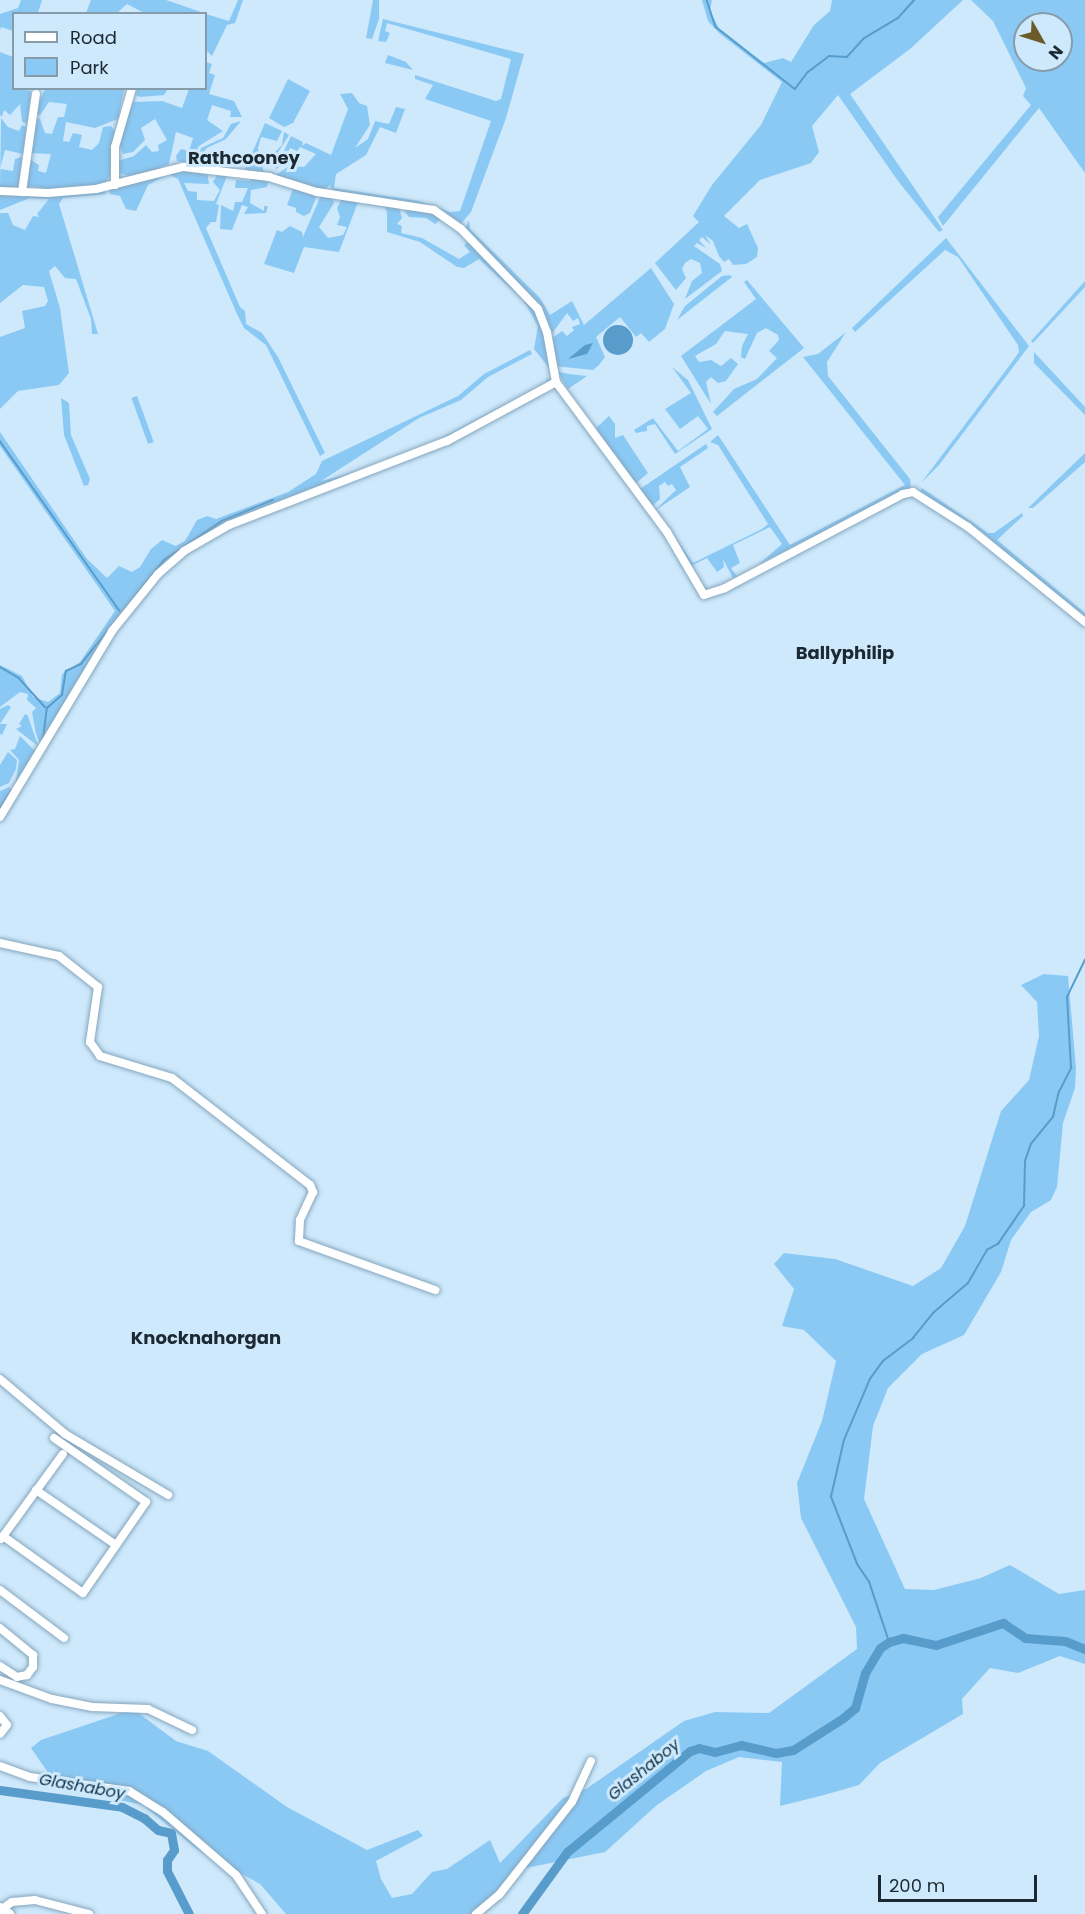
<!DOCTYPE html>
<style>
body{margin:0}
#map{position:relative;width:1085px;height:1914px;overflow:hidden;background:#cee9fc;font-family:Poppins,sans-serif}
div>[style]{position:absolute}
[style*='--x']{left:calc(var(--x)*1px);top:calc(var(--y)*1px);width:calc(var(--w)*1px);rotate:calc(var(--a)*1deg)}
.green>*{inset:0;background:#8bc9f5;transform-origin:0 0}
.water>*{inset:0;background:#579ccb}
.round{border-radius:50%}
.stream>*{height:1.5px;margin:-0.75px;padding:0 0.75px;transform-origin:0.75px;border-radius:0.75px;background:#579ccb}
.river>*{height:9px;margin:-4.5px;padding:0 4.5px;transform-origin:4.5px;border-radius:4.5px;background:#579ccb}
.roads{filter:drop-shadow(0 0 2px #86a6bd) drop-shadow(0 0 2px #86a6bd)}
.minor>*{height:8px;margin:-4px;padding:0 4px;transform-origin:4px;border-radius:4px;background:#fff}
.major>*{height:10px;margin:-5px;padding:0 5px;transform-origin:5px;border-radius:5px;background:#fff}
span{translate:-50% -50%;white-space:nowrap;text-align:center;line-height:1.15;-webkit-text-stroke:6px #cee9fc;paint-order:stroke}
.water-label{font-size:16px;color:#102f43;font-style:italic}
.quarter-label{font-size:18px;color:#1c2932;font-weight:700}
.legend{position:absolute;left:12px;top:12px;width:195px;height:78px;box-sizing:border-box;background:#cee9fc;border:2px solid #879cab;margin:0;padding:8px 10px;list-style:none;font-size:18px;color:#1c2932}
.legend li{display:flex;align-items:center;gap:12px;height:30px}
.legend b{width:30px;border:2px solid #879cab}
.north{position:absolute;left:1013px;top:12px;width:60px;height:60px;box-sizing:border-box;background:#cee9fc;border:2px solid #879cab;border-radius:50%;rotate:129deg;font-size:16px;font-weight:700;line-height:24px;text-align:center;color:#1c2932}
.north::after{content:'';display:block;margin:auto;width:21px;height:27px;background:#6c5a28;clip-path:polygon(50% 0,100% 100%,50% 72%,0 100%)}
.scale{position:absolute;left:878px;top:1875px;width:159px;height:27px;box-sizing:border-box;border:3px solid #1c2932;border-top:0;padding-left:8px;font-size:18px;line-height:21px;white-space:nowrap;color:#1c2932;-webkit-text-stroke:4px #cee9fc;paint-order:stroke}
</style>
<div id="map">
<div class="green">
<div style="clip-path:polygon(21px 0,42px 0,38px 13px,14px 14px,13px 31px,1px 27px,0 30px,0 14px,18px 8px)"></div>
<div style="clip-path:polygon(91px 0,166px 0,204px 13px,144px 13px,127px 4px,117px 13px,86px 13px)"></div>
<div style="clip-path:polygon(238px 0,243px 0,235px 23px,227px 25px,212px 56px,206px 50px,206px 14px,229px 21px)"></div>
<div style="clip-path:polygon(373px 0,379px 0,379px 19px,372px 39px,366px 38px)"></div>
<div style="clip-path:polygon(702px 0,712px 0,710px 11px,719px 28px,764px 63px,783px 58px,791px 62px,814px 25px,830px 11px,832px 0,963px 0,910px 49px,850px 94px,943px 230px,939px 232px,898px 181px,838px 95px,812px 126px,819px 152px,811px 163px,760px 180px,724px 216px,739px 228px,747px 224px,758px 248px,757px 257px,746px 264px,733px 265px,729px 259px,724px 262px,719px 256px,713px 241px,705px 235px,711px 245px,702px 237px,699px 240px,706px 248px,697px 243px,694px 246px,720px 264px,722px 271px,685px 299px,692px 281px,702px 273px,700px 263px,691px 259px,685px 263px,682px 269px,686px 278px,676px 290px,655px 263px,699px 222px,693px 216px,712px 185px,761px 125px,782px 82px,719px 33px,708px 21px)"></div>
<div style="clip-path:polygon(evenodd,971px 0,1085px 0,1085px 173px,1039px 108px,943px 226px,938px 217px,1031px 105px,1023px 96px,1026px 88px,993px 21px,971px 0,1025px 24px,1061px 24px,1061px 60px,1025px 60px,1025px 24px)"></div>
<div style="clip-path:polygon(383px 19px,524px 54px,506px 118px,471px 212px,460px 225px,443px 213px,333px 191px,330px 185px,323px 191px,276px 175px,289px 166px,304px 167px,316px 154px,300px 147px,297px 151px,290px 148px,282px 165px,275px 170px,291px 136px,303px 142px,302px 146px,306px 143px,331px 155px,348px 109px,340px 94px,352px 93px,359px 103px,367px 106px,370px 125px,355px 148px,368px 139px,375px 121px,389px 124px,396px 107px,405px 109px,396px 133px,380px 127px,366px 155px,336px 174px,334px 188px,419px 201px,450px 212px,460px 211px,491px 121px,425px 99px,433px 85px,415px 79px,415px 75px,496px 101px,501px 99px,511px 59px,387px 23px,385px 31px,390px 33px,386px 42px,378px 41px)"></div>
<div style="clip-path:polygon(0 52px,13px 57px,14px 88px,31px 91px,27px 123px,22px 122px,20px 104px,10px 115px,4px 110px,2px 117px,0 115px)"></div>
<div style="clip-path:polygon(388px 55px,406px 62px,413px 70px,385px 63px)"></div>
<div style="clip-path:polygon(206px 62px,212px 64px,209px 73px,215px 75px,209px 94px,234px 101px,242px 117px,230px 117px,231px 111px,212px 105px,207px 120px,223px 131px,199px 146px,190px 163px,177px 161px,176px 156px,181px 149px,189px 151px,193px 138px,176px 132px,169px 164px,136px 178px,119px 173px,117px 161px,134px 156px,146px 145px,152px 152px,159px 151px,158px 145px,167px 140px,155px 119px,141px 128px,145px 140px,133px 152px,123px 154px,119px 144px,133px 102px,162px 101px,182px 108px,189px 89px,206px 88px)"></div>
<div style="clip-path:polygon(288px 79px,310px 91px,293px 123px,284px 127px,269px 118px)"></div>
<div style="clip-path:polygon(45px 89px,124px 89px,118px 119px,95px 128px,66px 122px,63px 141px,69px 142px,73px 133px,82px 135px,79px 147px,92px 150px,99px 143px,103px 127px,111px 126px,115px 131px,110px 176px,103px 185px,53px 190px,28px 186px,29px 159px,39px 165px,38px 171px,46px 173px,51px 154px,29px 153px,34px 118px,40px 119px,45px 133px,52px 134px,58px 117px,64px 117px,67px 104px,49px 102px,40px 115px,34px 114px)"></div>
<div style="clip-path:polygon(138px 89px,138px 88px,168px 89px,164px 95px,140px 97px,136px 95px)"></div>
<div style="clip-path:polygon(1px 118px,8px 127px,19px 131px,22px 125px,26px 127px,23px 154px,5px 150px,0 169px,13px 171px,15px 159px,22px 157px,18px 188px,0 188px)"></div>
<div style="clip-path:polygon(241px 121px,226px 139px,207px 148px,197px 161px,201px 148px,223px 138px,231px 124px)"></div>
<div style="clip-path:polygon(265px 123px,282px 131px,277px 141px,261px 137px,258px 148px,264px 174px,244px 172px)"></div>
<div style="clip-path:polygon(284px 132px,289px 135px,269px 167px,267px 160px,282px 145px)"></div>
<div style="clip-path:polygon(172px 169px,207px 172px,209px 184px,184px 183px,188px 191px,197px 192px,197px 200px,214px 201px,220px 190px,213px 182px,218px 174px,227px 176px,216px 204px,219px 205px,216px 222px,211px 222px,206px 228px,240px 307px,245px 311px,246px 324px,262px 333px,278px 357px,325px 453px,320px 456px,266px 345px,244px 328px,237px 314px,178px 179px,168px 174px,148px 185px,136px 211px,126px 209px,120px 196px,110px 194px,109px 189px)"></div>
<div style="clip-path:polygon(252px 177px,269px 179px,267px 187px,251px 190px,250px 203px,264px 211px,264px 206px,268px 206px,266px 213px,244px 214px,248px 207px,242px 205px,232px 230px,220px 229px,221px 205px,233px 211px,235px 202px,242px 202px,248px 188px,235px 188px,236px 180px,250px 181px)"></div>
<div style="clip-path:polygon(273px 182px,278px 182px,317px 195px,310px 213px,304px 216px,296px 212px,296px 208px,287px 205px,293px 189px)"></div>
<div style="clip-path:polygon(104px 190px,106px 194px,63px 198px,59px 204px,98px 334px,92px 334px,91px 319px,76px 279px,65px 278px,55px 266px,49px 271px,60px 308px,69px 373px,59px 385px,18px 391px,0 409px,0 337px,25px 328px,22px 311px,45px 306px,48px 301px,44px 287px,23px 285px,0 303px,0 213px,8px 213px,13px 225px,25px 230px,33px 216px,39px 217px,37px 214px,49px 199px,30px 198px,0 210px,0 192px)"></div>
<div style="clip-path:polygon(321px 195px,332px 196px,334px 203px,319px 227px,328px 238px,343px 235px,347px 227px,337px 225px,340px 217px,337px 208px,342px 198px,399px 208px,402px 218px,397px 224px,402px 226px,401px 233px,422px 238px,459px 259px,470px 252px,464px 245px,469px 242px,531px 304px,541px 320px,550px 369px,534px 349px,538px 326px,524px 301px,479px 259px,464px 268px,457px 267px,420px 242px,387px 232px,387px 211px,384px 207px,358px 202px,339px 252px,304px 247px,294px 273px,264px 264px,277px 230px,282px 232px,290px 226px,302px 232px,303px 237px)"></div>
<div style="clip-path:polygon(408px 207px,426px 209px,442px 218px,435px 224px,426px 218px,409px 217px,405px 212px)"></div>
<div style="clip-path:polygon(469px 220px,470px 229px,540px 298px,550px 315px,572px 301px,584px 325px,651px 268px,674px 304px,665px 329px,649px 342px,641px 333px,636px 337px,620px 317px,596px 337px,605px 357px,599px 365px,593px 370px,554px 366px,551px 339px,562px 331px,567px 336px,574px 330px,572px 327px,580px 324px,578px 318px,573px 321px,567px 313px,551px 335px,543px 314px,465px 229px)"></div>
<div style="clip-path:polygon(946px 238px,1029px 346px,939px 465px,921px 483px,1012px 362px,1019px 352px,1018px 345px,958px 257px,945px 250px,855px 332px,852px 328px)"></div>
<div style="clip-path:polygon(730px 275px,732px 277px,677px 320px,685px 306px,722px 276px)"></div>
<div style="clip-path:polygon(747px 280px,804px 348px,717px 416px,713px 412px,734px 389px,757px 379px,777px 358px,769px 351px,779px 340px,778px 335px,766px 328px,757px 333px,745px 359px,741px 357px,742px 346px,748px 334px,725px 331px,716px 344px,695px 356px,699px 362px,711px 360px,721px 366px,731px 358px,738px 364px,726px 381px,718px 383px,711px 377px,706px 382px,711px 404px,681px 356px,756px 299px,744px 282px)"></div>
<div style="clip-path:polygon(1085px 281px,1085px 287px,1033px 343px,1031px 341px)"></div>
<div style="clip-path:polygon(846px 332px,827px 362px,828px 376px,910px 479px,911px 487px,759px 564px,782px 544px,770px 527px,733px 545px,740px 563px,731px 568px,737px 576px,733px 578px,723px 559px,724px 567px,717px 572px,707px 558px,693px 565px,694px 573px,654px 511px,676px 490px,672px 484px,668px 486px,665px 482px,659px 486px,660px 499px,651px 507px,640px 489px,706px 444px,708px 448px,680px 467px,690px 487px,656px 510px,693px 563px,762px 529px,768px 524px,718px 445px,710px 442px,718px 435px,790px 545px,905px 485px,803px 357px,818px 354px)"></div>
<div style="clip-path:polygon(530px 350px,532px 354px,488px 377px,461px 400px,419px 418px,321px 481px,364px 470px,436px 441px,547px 382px,546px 378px,550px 381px,437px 443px,191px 543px,116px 622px,44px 743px,40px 743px,36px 734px,32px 712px,36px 708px,27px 700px,28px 694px,20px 692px,0 707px,0 665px,22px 676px,33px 697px,48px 702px,60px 693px,62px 674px,80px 662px,115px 611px,0 446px,0 432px,87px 559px,107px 578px,119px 566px,132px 572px,140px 567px,151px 549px,162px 540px,176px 546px,185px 541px,197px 520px,207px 516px,216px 519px,288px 492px,316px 474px,322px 461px,458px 396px,484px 374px)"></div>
<div style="clip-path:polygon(1034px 352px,1085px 407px,1085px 415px,1034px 363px)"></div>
<div style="clip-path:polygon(672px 367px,688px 380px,712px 429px,675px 454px,655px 424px,647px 426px,647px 431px,636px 433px,634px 430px,653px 418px,678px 451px,708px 429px,698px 416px,680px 429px,665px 409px,691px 393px)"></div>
<div style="clip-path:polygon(558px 372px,569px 374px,587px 376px,568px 389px)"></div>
<div style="left:137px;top:396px;width:49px;height:6px;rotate:70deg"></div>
<div style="clip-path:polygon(61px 398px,69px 403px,71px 435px,90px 479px,88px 485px,84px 486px,64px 435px)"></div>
<div style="clip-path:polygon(609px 416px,615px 424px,615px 438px,623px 435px,648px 473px,635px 484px,595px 429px)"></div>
<div style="clip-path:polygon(1085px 453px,1085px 462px,1033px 508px,1028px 508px)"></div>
<div style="clip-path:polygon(922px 488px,988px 533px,994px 533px,1022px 513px,1023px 516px,997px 540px,1085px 613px,1085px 618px,970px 524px,920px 492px)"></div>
<div style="clip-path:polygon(8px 705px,11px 707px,0 724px,7px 724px,2px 735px,0 734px,0 709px)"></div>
<div style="clip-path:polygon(25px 714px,28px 716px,38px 746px,16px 729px,22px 726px,19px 724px)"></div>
<div style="clip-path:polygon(20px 736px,37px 753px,19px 782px,16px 781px,19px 760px,10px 750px,15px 749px)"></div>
<div style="clip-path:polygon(8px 752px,17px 760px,16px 769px,9px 783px,0 787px,0 765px)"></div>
<div style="clip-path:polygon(9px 787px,13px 791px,0 813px,0 791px)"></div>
<div style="clip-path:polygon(1044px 974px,1068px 976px,1076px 1068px,1075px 1088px,1063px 1123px,1057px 1187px,1051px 1200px,1031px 1212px,1011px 1240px,1001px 1272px,964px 1335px,922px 1354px,888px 1388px,873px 1426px,864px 1499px,905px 1589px,934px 1590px,981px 1578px,1010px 1565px,1059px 1594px,1085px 1590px,1085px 1664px,1060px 1656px,1018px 1673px,990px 1668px,962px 1699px,963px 1714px,880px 1763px,859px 1785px,824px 1795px,780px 1806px,782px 1762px,739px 1757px,706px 1771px,657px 1805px,605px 1852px,526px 1868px,494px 1904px,479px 1914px,286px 1914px,260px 1884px,197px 1849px,143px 1805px,58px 1787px,31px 1748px,41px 1740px,133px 1709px,176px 1741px,208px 1751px,287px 1807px,367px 1850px,418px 1830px,423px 1836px,376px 1861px,381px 1879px,392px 1898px,412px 1894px,432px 1872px,447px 1869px,490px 1840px,500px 1863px,563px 1798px,586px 1789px,684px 1721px,715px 1712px,769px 1713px,857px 1649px,856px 1627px,801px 1518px,797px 1483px,822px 1421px,836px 1361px,804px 1330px,782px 1326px,794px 1289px,774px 1264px,784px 1253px,835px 1259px,913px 1286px,941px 1268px,965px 1226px,1001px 1111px,1029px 1080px,1039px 1036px,1037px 1002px,1021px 985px)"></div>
</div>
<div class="water">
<div class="round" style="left:603px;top:325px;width:30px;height:30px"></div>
<div style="clip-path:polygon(593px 343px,587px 354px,568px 359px,585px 345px)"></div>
</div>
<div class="stream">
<div style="--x:707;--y:0;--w:28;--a:72"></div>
<div style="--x:716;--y:27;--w:100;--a:38.1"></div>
<div style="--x:795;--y:89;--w:21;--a:-53"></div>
<div style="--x:808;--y:72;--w:26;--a:-37"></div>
<div style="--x:829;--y:56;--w:18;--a:3"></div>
<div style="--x:847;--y:57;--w:24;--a:-48"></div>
<div style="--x:863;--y:39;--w:41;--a:-31"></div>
<div style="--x:898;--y:18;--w:24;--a:-48"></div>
<div style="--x:0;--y:441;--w:208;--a:54.8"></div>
<div style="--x:0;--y:667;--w:22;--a:30"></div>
<div style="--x:19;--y:678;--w:39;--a:48"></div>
<div style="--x:43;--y:739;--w:31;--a:-83"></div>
<div style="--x:47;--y:708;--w:20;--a:-41"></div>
<div style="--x:62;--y:695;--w:24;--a:-81"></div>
<div style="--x:66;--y:671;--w:17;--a:-25"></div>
<div style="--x:81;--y:664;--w:133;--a:-51.4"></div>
<div style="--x:164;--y:560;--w:70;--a:-33.9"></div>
<div style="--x:222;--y:521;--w:55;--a:-22.4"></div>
<div style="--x:0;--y:808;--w:20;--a:-57"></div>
<div style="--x:889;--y:1642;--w:63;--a:-108.4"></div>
<div style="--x:869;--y:1582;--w:22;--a:-124"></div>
<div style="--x:857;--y:1564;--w:72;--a:-111.2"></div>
<div style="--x:831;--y:1497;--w:58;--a:-77.2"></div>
<div style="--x:844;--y:1440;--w:66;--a:-66.9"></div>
<div style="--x:870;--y:1379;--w:22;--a:-54"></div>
<div style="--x:883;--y:1361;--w:38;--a:-37"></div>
<div style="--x:913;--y:1338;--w:32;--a:-51"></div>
<div style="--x:933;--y:1313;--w:46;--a:-40.6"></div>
<div style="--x:968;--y:1283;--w:38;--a:-60"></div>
<div style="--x:987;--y:1250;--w:13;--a:-29"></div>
<div style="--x:998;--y:1244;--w:46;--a:-55.6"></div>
<div style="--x:1024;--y:1206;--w:45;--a:-88.7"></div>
<div style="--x:1025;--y:1161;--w:18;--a:-71"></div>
<div style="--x:1031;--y:1144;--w:35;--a:-51"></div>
<div style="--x:1053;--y:1117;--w:26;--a:-77"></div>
<div style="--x:1059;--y:1092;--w:27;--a:-63"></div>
<div style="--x:1071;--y:1068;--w:71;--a:-93.2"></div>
<div style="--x:1067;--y:997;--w:41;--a:-64.1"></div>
</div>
<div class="river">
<div style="--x:0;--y:1790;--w:123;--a:7.9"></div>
<div style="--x:122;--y:1807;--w:25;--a:27"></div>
<div style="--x:144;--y:1818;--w:18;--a:41"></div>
<div style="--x:158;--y:1830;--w:13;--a:13"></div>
<div style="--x:171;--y:1833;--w:17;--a:80"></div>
<div style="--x:174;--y:1850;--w:12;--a:125"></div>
<div style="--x:167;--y:1860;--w:11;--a:90"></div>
<div style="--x:167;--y:1871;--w:48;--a:62.9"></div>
<div style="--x:522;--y:1914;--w:77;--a:-54"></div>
<div style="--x:567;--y:1852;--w:159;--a:-39.4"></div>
<div style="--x:690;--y:1751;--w:9;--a:-18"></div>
<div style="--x:699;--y:1748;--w:16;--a:14"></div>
<div style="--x:715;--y:1752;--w:27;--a:-15"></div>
<div style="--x:741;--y:1745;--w:36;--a:13"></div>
<div style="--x:776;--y:1753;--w:17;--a:-10"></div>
<div style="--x:793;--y:1750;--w:59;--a:-32.6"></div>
<div style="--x:843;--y:1718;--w:16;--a:-40"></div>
<div style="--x:855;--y:1708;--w:36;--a:-74"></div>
<div style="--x:865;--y:1673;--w:29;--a:-59"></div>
<div style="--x:880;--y:1648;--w:11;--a:-34"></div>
<div style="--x:889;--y:1642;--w:15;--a:-16"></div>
<div style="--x:903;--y:1638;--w:34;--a:12"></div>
<div style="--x:936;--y:1645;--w:71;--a:-18.2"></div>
<div style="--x:1003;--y:1623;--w:27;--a:34"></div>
<div style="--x:1025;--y:1638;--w:40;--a:4.3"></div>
<div style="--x:1065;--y:1641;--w:22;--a:22"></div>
</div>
<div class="roads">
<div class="minor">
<div style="--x:115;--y:185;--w:38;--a:-90"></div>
<div style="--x:115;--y:147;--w:61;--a:-73.9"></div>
<div style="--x:0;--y:191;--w:48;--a:2.4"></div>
<div style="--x:48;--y:193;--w:48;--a:-4.8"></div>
<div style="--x:96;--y:189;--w:90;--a:-14.2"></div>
<div style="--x:183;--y:167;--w:87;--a:6.6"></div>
<div style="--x:269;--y:177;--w:50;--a:17.4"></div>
<div style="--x:317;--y:192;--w:118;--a:8.7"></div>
<div style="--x:434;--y:210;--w:33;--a:35"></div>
<div style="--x:461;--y:229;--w:111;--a:46.1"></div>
<div style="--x:538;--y:309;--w:25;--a:69"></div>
<div style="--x:547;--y:332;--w:51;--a:79.8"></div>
<div style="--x:556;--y:382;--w:187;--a:53.5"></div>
<div style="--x:667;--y:532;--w:73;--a:59.6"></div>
<div style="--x:704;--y:595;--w:22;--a:-18"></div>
<div style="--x:725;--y:588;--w:201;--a:-27.8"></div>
<div style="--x:903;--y:494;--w:10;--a:-11"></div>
<div style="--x:913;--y:492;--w:65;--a:32.5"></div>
<div style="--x:968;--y:527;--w:151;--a:39.1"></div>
<div style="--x:22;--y:192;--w:99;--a:-81.9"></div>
<div style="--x:0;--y:817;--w:217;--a:-58.9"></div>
<div style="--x:112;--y:631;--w:73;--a:-51.1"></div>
<div style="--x:158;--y:574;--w:35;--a:-41"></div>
<div style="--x:184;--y:551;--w:52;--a:-30"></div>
<div style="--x:229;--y:525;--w:234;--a:-21.1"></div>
<div style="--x:447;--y:441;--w:124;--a:-28.4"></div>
<div style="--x:0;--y:943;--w:60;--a:12.4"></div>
<div style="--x:59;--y:956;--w:50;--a:38.5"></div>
<div style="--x:98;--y:987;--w:56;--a:98.3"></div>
<div style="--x:90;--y:1042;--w:17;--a:54"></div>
<div style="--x:100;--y:1056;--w:75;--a:17"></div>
<div style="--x:172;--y:1078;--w:175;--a:37.8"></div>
<div style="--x:310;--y:1185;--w:8;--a:67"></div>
<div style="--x:313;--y:1192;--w:31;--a:115"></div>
<div style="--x:300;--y:1220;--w:21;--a:93"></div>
<div style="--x:299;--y:1241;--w:145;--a:19.8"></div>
<div style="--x:0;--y:1379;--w:85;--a:40.2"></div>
<div style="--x:65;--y:1434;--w:120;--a:30.6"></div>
<div style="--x:36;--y:1490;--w:97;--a:34.5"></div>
<div style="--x:3;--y:1536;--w:98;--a:35.5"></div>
<div style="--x:83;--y:1593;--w:111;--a:-55.3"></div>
<div style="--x:146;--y:1502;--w:112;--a:-145.2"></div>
<div style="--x:1;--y:1539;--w:105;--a:-53.9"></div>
<div style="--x:0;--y:1590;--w:80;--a:36.9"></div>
<div style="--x:0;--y:1628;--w:43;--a:39.3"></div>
<div style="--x:33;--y:1655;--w:12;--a:90"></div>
<div style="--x:33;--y:1667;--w:10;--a:127"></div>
<div style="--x:27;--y:1675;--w:10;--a:169"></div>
<div style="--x:17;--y:1677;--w:20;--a:-147"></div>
<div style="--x:0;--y:1680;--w:55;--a:20.1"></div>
<div style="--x:52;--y:1699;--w:41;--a:11.3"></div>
<div style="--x:92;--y:1707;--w:56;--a:2"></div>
<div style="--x:148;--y:1709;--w:49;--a:25.5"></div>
<div style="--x:0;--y:1716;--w:11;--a:52"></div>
<div style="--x:7;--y:1725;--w:11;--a:128"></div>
<div style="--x:0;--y:1766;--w:32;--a:20"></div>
<div style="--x:30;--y:1777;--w:100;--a:8"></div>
<div style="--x:129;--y:1791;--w:40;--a:32"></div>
<div style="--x:163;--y:1812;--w:96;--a:40.8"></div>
<div style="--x:236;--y:1875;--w:47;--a:56.3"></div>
<div style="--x:2;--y:1909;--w:12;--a:-35"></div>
<div style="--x:12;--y:1902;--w:23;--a:-5"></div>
<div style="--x:35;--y:1900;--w:56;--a:14.5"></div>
<div style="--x:476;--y:1914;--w:30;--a:-40"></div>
<div style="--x:499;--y:1895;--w:118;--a:-51.9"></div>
<div style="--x:572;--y:1802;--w:45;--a:-65.1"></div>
</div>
<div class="major">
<div style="--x:0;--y:1908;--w:11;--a:34"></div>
</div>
</div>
<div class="water-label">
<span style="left:644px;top:1770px;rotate:-39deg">Glashaboy</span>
<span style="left:82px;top:1787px;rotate:10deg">Glashaboy</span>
</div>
<div class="quarter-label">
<span style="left:244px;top:158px">Rathcooney</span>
<span style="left:845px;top:653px">Ballyphilip</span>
<span style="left:206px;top:1338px">Knocknahorgan</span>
</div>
<ul class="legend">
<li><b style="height:8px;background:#fff"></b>Road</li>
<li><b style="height:16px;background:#8bc9f5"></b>Park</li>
</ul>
<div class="north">N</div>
<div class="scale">200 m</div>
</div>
